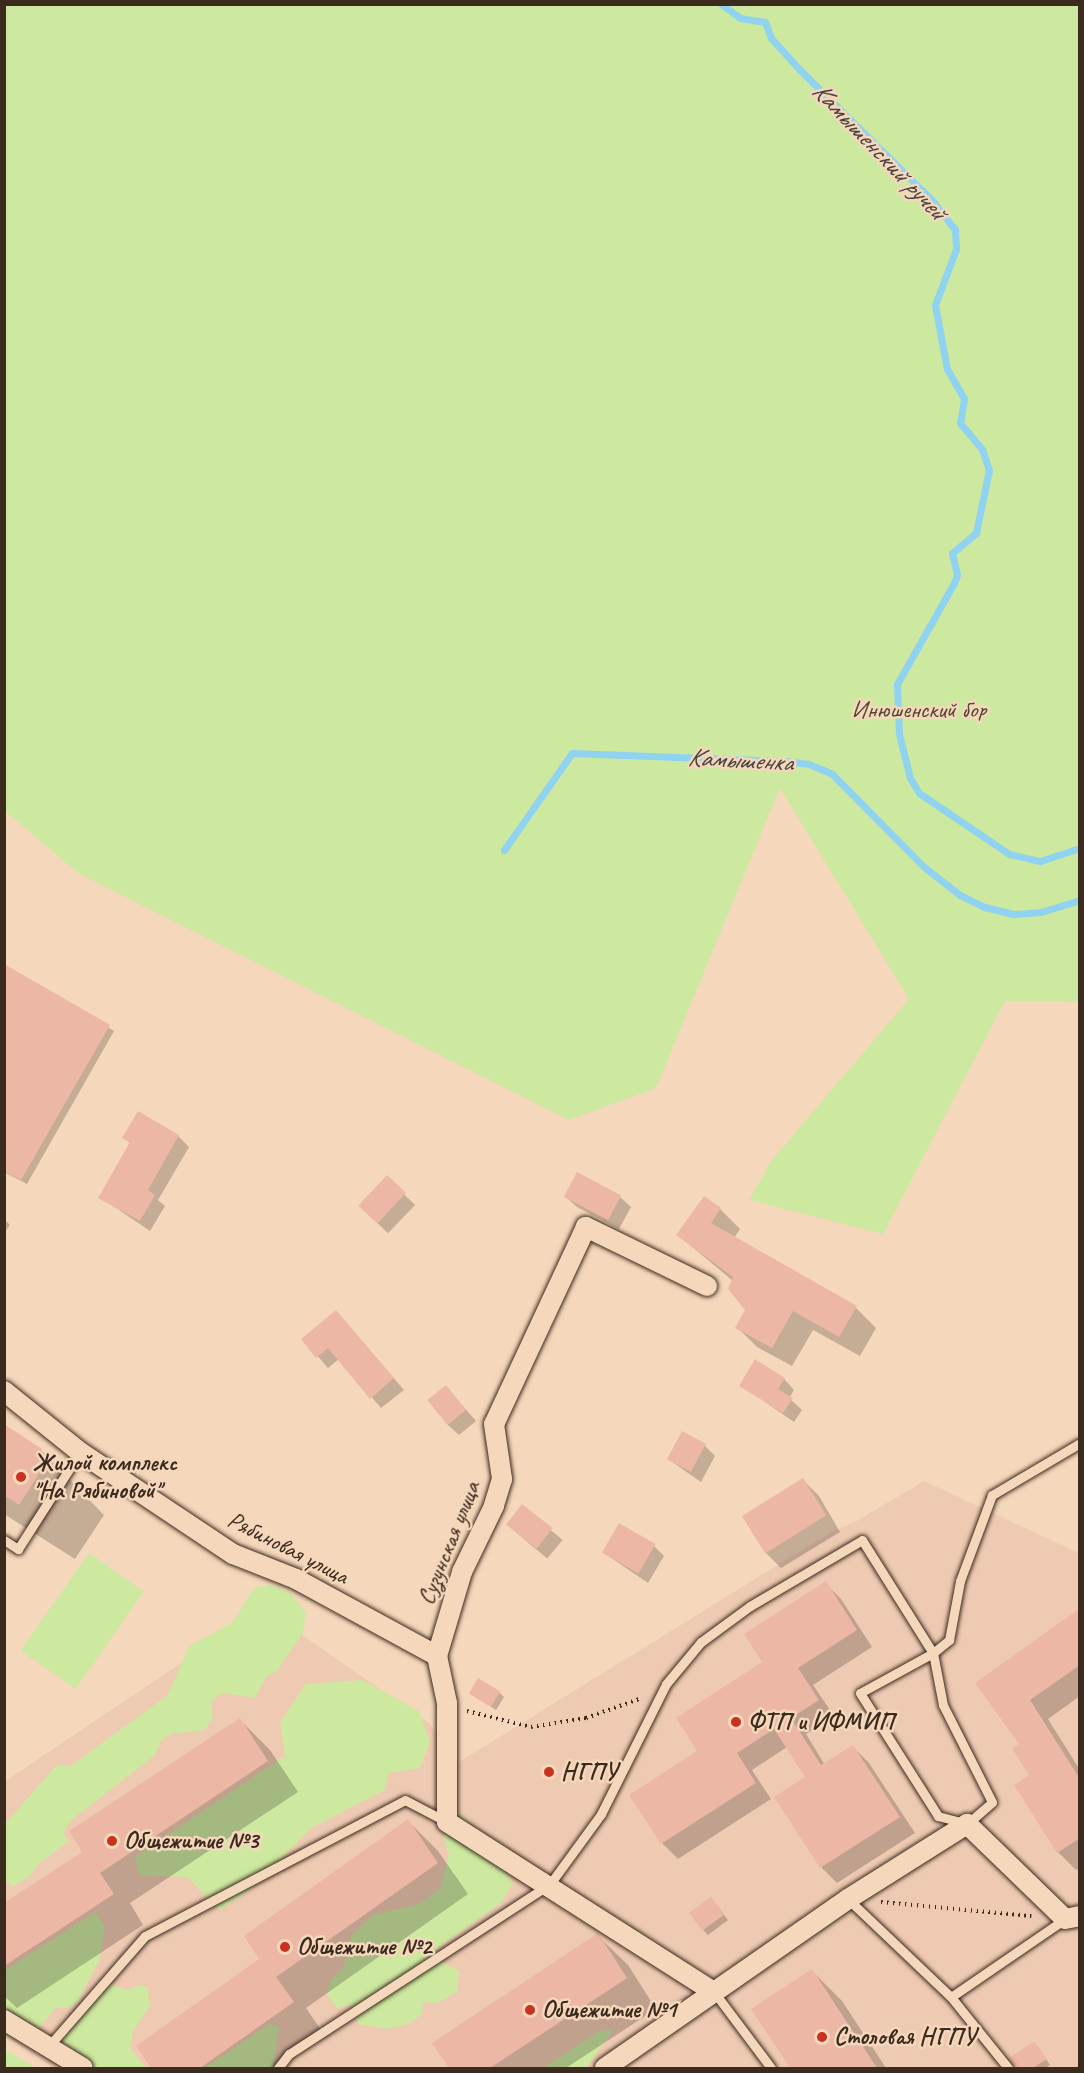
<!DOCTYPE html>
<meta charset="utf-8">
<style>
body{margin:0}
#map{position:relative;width:1084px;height:2073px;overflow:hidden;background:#f5d7bb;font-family:Caveat,sans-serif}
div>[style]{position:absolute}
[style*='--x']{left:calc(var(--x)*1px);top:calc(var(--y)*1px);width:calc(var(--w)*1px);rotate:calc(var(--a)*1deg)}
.built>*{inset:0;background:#efcab2}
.green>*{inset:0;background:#cde89f;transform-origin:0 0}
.shadow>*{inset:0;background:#0003;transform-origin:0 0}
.stream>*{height:7px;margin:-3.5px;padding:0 3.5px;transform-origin:3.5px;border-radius:3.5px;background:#8fd3f1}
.building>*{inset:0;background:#edb7a6;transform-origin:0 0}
.path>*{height:4px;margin-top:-2px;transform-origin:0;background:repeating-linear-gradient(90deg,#3b2a1e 0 1.5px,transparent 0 6px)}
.roads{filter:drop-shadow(0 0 2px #3b2a1e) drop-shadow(0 0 2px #3b2a1e)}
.lane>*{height:9px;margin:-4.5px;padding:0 4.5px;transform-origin:4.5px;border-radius:4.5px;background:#f5d7bb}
.street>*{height:20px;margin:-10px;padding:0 10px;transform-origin:10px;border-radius:10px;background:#f5d7bb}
.dots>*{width:16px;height:16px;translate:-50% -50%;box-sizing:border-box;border:3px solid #f5d7bb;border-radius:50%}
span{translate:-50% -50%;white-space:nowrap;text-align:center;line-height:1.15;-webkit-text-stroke:5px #f5d7bb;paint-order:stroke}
.park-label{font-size:24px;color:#514631}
.poi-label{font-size:24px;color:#3b2a1e;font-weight:700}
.left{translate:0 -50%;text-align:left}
.street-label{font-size:24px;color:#3b2a1e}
.water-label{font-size:26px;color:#48433e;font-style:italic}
.frame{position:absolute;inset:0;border:6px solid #3b2a1e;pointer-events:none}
</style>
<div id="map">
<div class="built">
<div style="clip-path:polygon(924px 1481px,1079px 1553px,1079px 2068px,54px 2068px,5px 2036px,4px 1782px,263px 1608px,429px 1723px,459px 1762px,833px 1531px,855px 1522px)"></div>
</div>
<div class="green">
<div style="clip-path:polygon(5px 4px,1079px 5px,1079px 1002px,1005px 1001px,883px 1234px,749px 1200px,772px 1160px,909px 999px,780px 788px,656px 1088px,569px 1120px,78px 873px,5px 811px)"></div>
<div style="left:89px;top:1553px;width:67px;height:119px;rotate:35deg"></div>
<div style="clip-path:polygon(272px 1585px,291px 1593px,306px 1613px,303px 1633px,277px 1671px,267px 1676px,255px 1698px,223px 1693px,211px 1701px,213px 1717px,205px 1730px,171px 1734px,161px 1741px,155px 1755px,71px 1820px,63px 1834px,69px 1841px,38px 1864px,29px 1877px,13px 1886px,5px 1881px,5px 1824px,56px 1766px,72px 1765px,168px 1695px,189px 1646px,232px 1623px,255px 1587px)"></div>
<div style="clip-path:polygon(363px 1680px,419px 1711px,430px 1742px,420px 1768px,388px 1773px,385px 1790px,311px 1828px,249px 1891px,220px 1910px,187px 1877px,140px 1875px,135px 1857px,285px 1756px,280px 1723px,306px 1684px)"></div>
<div style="clip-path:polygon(451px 1810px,467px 1819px,513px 1883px,501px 1903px,436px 1949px,440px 1961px,459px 1971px,457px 1992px,437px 2003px,423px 2002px,422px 2014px,408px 2024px,388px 2029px,358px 2024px,351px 2005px,337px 2008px,327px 1994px,331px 1980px,343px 1968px,351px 1936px,373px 1915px,421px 1903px,440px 1889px,449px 1855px,438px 1817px)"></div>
<div style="clip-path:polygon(96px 1912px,105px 1928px,99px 1961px,78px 2000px,69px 2008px,56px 2008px,37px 2030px,10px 2039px,5px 2035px,4px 1971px)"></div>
<div style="clip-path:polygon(99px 1981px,128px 1990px,141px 1985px,148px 1987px,149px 2007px,134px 2029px,130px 2048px,146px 2068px,92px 2068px,56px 2046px)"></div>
<div style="clip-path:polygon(270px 2024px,279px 2026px,273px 2068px,205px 2068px)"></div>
<div style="clip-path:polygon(613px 2030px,586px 2068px,543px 2068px,600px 2031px)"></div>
<div style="clip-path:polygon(4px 2049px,5px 2049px,35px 2068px,5px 2068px)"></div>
</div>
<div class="shadow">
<div style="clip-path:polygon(4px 966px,114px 1031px,27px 1184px,4px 1172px)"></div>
<div style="clip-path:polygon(178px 1136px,189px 1147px,158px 1200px,165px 1206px,150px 1231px,100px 1197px,131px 1144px,124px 1138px)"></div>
<div style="left:387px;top:1178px;width:39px;height:39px;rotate:44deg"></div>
<div style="clip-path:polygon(566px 1197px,620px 1197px,631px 1207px,619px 1229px,577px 1207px)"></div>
<div style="clip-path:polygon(720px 1209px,740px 1229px,734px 1238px,856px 1308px,876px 1328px,860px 1356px,813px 1330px,792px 1366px,757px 1347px,737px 1327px,747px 1309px,733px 1281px,678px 1235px)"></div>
<div style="clip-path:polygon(4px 1219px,10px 1225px,4px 1233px)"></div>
<div style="clip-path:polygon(336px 1312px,404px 1390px,381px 1408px,339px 1359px,328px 1368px,303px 1339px)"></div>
<div style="clip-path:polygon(784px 1379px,794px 1390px,789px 1398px,802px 1410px,794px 1422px,741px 1385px)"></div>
<div style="clip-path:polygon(446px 1387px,476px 1421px,459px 1435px,448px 1425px)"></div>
<div style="clip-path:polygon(4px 1434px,41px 1450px,104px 1515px,75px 1559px,4px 1514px)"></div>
<div style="clip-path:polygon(705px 1446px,715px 1456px,701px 1482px,668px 1459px)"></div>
<div style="clip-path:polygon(803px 1480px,819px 1496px,840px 1532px,781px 1568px,765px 1552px)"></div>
<div style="left:522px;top:1506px;width:53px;height:24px;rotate:40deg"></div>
<div style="clip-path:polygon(654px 1546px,664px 1556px,648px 1583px,604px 1553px)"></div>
<div style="clip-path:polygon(825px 1583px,841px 1599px,872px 1647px,813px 1685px,834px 1716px,806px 1734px,825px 1765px,853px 1747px,869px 1763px,915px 1833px,837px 1883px,821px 1867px,776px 1797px,807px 1777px,787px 1747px,752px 1770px,771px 1799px,678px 1859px,662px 1843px,699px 1751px)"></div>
<div style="clip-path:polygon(1080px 1610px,1080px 1696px,1048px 1719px,1080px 1770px,1080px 1868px,1076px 1870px,1058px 1852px,1021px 1745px,977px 1683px)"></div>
<div style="clip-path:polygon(499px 1692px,504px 1697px,496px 1710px,471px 1694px)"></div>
<div style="clip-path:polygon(240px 1720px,270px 1750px,298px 1792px,130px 1903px,143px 1925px,17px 2008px,4px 1996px,4px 1905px,85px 1852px)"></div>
<div style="clip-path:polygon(408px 1821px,438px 1851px,468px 1894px,306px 2008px,323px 2033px,273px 2068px,153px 2068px,138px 2046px,262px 1959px)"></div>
<div style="clip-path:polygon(716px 1904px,728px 1920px,708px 1935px,703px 1930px)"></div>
<div style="clip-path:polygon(597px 1935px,628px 1965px,656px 2009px,566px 2068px,449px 2068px)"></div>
<div style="clip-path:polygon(812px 1971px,842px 2001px,886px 2068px,792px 2068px,753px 2009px)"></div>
<div style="clip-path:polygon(1038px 2047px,1050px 2065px,1045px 2068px,1018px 2068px,1011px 2058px)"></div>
</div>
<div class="stream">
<div style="--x:721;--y:4;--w:24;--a:36"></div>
<div style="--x:740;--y:18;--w:25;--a:9"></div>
<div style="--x:765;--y:22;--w:17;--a:69"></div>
<div style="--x:771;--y:38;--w:43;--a:47.8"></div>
<div style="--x:800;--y:70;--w:184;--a:44.6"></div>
<div style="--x:931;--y:199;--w:39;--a:52"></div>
<div style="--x:955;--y:230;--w:19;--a:87"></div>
<div style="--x:956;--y:249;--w:60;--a:110.6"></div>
<div style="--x:935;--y:305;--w:65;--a:79.4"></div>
<div style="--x:947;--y:369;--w:34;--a:60"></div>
<div style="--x:964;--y:399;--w:24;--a:99"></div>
<div style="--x:960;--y:423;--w:34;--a:50"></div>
<div style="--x:982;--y:449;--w:22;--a:72"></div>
<div style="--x:989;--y:470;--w:64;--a:101.7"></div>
<div style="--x:976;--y:533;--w:31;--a:140"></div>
<div style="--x:952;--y:553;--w:22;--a:77"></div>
<div style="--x:957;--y:574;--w:9;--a:108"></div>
<div style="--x:954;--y:583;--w:116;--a:119.4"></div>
<div style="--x:897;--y:684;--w:50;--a:87.7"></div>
<div style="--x:899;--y:734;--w:45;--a:76"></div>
<div style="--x:910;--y:778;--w:17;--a:59"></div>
<div style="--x:919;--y:793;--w:109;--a:34.1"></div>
<div style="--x:1009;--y:854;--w:32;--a:13"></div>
<div style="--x:1040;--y:861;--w:42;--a:-18"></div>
<div style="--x:504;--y:850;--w:118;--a:-55"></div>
<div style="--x:572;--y:753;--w:213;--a:2.2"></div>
<div style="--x:785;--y:761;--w:24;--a:7"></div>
<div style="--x:809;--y:764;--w:25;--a:23"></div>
<div style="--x:832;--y:774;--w:131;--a:45.3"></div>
<div style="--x:924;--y:867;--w:46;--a:37.9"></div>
<div style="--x:960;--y:895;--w:28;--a:26"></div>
<div style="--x:985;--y:907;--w:30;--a:14"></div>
<div style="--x:1014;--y:914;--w:27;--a:-4"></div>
<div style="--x:1041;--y:912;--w:41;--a:-17.1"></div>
</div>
<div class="building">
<div style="clip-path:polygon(4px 964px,110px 1025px,21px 1180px,4px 1171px)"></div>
<div style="clip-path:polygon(138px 1111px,179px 1135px,148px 1190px,155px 1195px,140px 1221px,98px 1198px,130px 1142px,122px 1138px)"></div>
<div style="left:577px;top:1172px;width:50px;height:28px;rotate:28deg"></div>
<div style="left:387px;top:1175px;width:26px;height:42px;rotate:43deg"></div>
<div style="clip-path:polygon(704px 1196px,721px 1208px,711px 1223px,857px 1306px,839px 1337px,793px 1311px,772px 1348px,735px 1328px,745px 1310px,728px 1289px,733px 1277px,676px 1235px)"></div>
<div style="clip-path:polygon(336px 1310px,394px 1378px,370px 1399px,328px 1348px,316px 1358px,301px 1339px)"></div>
<div style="clip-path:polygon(755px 1359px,785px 1378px,778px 1389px,793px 1398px,783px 1413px,739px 1386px)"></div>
<div style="left:446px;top:1385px;width:32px;height:24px;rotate:51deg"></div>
<div style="clip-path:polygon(4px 1424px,42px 1449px,40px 1453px,49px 1458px,19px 1505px,4px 1495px)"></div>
<div style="left:682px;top:1431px;width:27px;height:32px;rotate:28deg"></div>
<div style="left:803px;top:1478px;width:44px;height:72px;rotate:58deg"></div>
<div style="left:522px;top:1504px;width:39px;height:26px;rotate:38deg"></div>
<div style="left:619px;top:1523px;width:42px;height:34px;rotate:30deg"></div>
<div style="clip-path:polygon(826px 1581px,857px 1630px,798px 1668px,819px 1700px,791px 1718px,821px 1765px,853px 1745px,900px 1817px,820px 1868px,774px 1797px,805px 1777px,774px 1729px,737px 1753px,756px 1783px,661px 1844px,629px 1795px,697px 1751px,676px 1718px,762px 1662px,744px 1634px)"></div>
<div style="clip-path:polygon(1080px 1608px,1080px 1665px,1030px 1700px,1080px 1779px,1080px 1838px,1057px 1853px,1014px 1785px,1029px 1775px,1012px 1748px,1019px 1744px,975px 1683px)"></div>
<div style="left:478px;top:1678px;width:26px;height:18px;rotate:31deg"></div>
<div style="clip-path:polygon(240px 1718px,268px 1761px,100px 1873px,114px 1894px,4px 1966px,4px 1903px,82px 1852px,69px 1831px)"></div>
<div style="clip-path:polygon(408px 1819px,438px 1863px,276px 1977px,294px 2002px,200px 2068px,151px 2068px,136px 2046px,259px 1959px,244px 1936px)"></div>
<div style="left:711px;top:1897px;width:22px;height:27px;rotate:54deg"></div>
<div style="clip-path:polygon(598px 1933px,627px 1978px,490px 2068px,449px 2068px,432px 2043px)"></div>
<div style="clip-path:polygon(812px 1969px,877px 2068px,790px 2068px,751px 2009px)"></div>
<div style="clip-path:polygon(1034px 2041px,1047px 2059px,1033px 2068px,1015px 2068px,1009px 2058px)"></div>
</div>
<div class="path">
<div style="--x:467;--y:1711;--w:66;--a:14"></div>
<div style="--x:531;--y:1727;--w:56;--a:-9.3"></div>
<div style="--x:586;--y:1718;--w:59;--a:-19.7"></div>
<div style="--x:881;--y:1902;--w:151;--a:5.3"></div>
</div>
<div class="roads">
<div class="lane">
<div style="--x:4;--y:1540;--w:17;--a:33"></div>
<div style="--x:18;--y:1549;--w:115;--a:-57.4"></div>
<div style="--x:848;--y:1899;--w:142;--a:43.6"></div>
<div style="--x:951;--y:1997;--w:91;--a:51.2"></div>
<div style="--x:714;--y:1992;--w:95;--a:53.1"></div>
<div style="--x:951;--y:1997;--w:138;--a:-34.4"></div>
<div style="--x:48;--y:2047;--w:147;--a:-48.9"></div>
<div style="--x:145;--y:1936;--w:293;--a:-27.6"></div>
<div style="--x:405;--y:1800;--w:47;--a:27.6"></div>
<div style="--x:278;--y:2068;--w:18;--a:-52"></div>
<div style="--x:289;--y:2054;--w:311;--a:-33.1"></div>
<div style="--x:550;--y:1884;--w:87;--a:-53.9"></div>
<div style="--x:601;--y:1814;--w:145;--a:-63.4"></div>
<div style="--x:666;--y:1684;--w:55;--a:-50.2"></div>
<div style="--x:701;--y:1642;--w:61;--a:-36.3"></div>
<div style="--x:750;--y:1606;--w:130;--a:-30.5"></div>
<div style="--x:862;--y:1540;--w:133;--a:57.9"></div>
<div style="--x:933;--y:1653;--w:83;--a:151.3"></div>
<div style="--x:860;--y:1693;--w:146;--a:57.6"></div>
<div style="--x:938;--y:1816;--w:30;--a:15"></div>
<div style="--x:967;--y:1824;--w:33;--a:-41"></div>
<div style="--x:992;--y:1802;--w:109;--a:-116.8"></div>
<div style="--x:943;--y:1705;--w:53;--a:-100.9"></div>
<div style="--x:933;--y:1653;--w:21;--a:-39"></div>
<div style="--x:949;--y:1640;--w:60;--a:-79.4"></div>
<div style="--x:960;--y:1581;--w:92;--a:-69.6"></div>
<div style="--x:992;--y:1495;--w:102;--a:-30.6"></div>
</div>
<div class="street">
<div style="--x:707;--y:1286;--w:135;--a:-154"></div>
<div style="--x:586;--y:1227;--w:217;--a:115"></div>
<div style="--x:494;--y:1424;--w:56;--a:81.7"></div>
<div style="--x:502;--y:1479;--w:28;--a:107"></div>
<div style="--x:494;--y:1506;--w:73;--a:115.9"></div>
<div style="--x:462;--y:1572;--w:88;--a:106.6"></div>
<div style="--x:437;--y:1656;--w:48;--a:78"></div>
<div style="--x:447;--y:1703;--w:119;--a:90"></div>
<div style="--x:447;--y:1822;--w:317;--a:32.5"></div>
<div style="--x:4;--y:1391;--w:97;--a:38.8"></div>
<div style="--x:80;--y:1452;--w:184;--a:33.7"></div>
<div style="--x:233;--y:1554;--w:68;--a:21.6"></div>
<div style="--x:296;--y:1579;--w:161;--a:28.6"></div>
<div style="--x:4;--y:2020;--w:92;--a:31.3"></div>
<div style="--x:605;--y:2068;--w:296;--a:-34.8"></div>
<div style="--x:848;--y:1899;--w:141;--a:-32.2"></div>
<div style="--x:967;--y:1824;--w:136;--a:44.1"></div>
<div style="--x:1065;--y:1919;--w:15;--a:-11"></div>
</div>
</div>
<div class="dots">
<div style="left:21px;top:1477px;background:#c8321e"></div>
<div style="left:736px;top:1722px;background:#c8321e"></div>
<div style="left:549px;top:1772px;background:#c8321e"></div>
<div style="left:112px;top:1841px;background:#c8321e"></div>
<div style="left:285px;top:1947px;background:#c8321e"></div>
<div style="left:530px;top:2010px;background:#c8321e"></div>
<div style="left:822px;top:2037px;background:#c8321e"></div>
</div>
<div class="park-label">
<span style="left:919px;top:710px">Инюшенский бор</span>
</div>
<div class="poi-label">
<span class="left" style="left:33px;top:1477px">Жилой комплекс<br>"На Рябиновой"</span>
<span class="left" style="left:748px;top:1722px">ФТП и ИФМИП</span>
<span class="left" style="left:561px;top:1772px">НГПУ</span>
<span class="left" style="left:124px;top:1841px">Общежитие №3</span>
<span class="left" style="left:297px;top:1947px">Общежитие №2</span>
<span class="left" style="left:542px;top:2010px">Общежитие №1</span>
<span class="left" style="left:834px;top:2037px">Столовая НГПУ</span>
</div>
<div class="street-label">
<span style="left:449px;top:1543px;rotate:-68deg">Сузунская улица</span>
<span style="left:288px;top:1548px;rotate:27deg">Рябиновая улица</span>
</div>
<div class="water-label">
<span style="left:879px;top:151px;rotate:46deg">Камышенский ручей</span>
<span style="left:740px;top:760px;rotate:3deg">Камышенка</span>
</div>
<div class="frame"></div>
</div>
